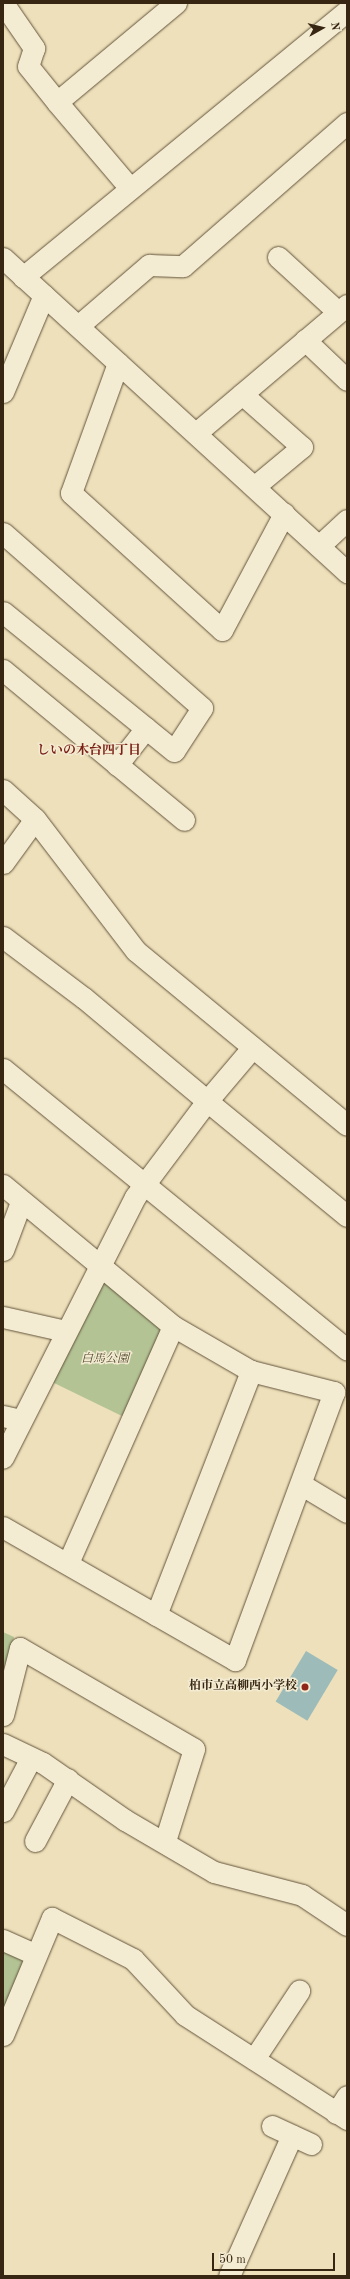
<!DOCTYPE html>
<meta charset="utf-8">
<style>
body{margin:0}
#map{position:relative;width:350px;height:2279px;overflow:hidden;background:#ede0ba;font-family:"Old Standard TT","Noto Serif JP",serif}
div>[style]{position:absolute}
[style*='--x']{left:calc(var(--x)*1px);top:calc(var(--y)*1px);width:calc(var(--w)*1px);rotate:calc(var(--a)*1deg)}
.green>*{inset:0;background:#b3c394}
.water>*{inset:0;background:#9dbbb9;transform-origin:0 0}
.roads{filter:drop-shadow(0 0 1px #64543c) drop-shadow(0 0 1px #64543c)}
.minor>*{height:21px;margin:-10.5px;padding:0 10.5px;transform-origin:10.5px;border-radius:10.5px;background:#f3ebd2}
.dots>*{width:11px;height:11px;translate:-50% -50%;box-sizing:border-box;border:2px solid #f3ebd2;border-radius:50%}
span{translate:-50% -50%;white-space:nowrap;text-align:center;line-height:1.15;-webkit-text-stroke:3px #f3ebd2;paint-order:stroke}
.park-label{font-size:12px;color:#564d32;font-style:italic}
.poi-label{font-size:12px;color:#372612;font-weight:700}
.right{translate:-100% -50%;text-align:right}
.neighbourhood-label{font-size:13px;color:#7a1f14;font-weight:700}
.frame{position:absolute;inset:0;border:4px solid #372612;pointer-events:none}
.north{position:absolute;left:302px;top:8px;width:40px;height:40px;-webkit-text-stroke:3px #f3ebd2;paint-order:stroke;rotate:82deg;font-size:11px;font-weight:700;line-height:16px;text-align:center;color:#372612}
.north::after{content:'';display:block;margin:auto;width:14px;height:18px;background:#372612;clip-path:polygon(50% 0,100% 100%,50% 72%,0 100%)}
.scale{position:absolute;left:212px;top:2253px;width:123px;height:18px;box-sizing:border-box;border:2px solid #372612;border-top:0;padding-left:5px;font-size:12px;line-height:14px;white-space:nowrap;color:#372612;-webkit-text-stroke:3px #f3ebd2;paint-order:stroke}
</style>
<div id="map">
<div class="green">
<div style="clip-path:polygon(105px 1280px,159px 1323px,161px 1331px,124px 1417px,50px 1381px,99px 1281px)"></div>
<div style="clip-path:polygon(3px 1632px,14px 1637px,6px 1669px,3px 1668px)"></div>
<div style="clip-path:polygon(3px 1947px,19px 1955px,23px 1964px,3px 2017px)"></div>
</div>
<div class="water">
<div style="left:306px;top:1651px;width:37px;height:59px;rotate:31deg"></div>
</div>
<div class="roads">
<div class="minor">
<div style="--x:3;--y:3;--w:55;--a:55.4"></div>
<div style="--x:34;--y:48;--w:19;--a:108"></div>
<div style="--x:28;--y:66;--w:46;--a:51.1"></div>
<div style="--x:129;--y:187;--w:111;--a:-130.3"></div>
<div style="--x:57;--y:102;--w:155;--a:-39.8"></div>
<div style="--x:278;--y:257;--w:81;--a:42.5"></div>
<div style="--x:3;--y:258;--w:466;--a:42.4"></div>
<div style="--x:23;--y:277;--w:419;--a:-39.4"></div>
<div style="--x:78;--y:326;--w:94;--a:-40.7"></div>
<div style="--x:149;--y:265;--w:34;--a:2"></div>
<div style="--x:183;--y:266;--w:218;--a:-41.1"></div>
<div style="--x:305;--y:340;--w:58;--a:43.6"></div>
<div style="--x:118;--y:363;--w:138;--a:109.9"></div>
<div style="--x:71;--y:493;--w:204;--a:42.2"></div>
<div style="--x:222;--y:630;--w:132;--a:-61.9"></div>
<div style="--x:3;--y:392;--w:105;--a:-67.1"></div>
<div style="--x:242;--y:394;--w:80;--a:41.5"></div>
<div style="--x:302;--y:447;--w:61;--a:140.3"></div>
<div style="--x:196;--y:433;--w:198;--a:-40.3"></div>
<div style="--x:3;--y:533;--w:265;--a:41.3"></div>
<div style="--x:202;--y:708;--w:51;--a:123.1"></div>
<div style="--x:174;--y:751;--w:220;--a:-140.9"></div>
<div style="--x:319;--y:546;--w:38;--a:-43"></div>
<div style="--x:3;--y:670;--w:235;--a:39.6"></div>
<div style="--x:117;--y:765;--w:47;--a:-51.9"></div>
<div style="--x:3;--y:790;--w:43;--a:42.2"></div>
<div style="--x:35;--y:819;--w:166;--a:52.6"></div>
<div style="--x:136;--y:951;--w:273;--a:39.5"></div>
<div style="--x:3;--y:863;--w:54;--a:-54"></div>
<div style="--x:3;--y:937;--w:101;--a:37"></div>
<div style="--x:84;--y:998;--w:160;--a:39.9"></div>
<div style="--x:207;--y:1101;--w:120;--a:126.9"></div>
<div style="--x:135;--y:1197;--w:292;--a:116.9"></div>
<div style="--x:252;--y:1048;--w:70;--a:130.3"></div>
<div style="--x:207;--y:1101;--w:181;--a:39.4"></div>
<div style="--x:3;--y:1069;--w:444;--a:39.2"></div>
<div style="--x:3;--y:1185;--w:221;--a:39.7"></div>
<div style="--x:173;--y:1326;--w:90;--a:30"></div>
<div style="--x:251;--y:1371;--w:86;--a:14.2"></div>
<div style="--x:334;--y:1392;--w:286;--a:110.3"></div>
<div style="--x:235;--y:1660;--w:267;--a:-150.2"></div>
<div style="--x:3;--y:1250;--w:51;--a:-69.4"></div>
<div style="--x:3;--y:1317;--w:64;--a:12.7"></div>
<div style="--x:3;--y:1416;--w:18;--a:13"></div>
<div style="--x:302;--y:1485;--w:52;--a:31"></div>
<div style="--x:68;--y:1563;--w:259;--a:-66.1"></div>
<div style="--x:156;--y:1615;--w:262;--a:-68.7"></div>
<div style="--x:3;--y:1715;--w:69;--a:-75.8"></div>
<div style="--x:20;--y:1648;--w:201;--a:30.1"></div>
<div style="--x:194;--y:1749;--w:96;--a:107.5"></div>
<div style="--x:3;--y:1744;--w:44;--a:25.4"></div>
<div style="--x:43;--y:1763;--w:100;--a:34.8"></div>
<div style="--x:125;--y:1820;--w:103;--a:30.3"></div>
<div style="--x:214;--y:1872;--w:91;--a:14.6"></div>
<div style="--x:302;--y:1895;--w:54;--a:33.7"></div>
<div style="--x:3;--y:1811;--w:60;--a:-62.2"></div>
<div style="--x:35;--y:1841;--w:70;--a:-62"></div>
<div style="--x:3;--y:1940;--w:35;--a:24"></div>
<div style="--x:3;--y:2035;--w:127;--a:-67.3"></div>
<div style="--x:52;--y:1918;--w:91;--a:26.8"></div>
<div style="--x:133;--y:1959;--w:76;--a:47.1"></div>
<div style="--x:185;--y:2015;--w:193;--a:32.7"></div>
<div style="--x:254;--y:2059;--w:82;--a:-56.5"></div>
<div style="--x:336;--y:2113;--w:20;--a:-57"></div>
<div style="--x:272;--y:2126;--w:43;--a:24.8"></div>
<div style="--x:229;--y:2276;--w:154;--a:-65.9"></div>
</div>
</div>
<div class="dots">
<div style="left:305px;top:1687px;background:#8f2418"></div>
</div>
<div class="park-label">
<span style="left:105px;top:1360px">白馬公園</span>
</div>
<div class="poi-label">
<span class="right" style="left:297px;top:1687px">柏市立高柳西小学校</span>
</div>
<div class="neighbourhood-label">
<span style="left:89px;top:751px">しいの木台四丁目</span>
</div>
<div class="frame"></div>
<div class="north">N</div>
<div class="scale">50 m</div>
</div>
